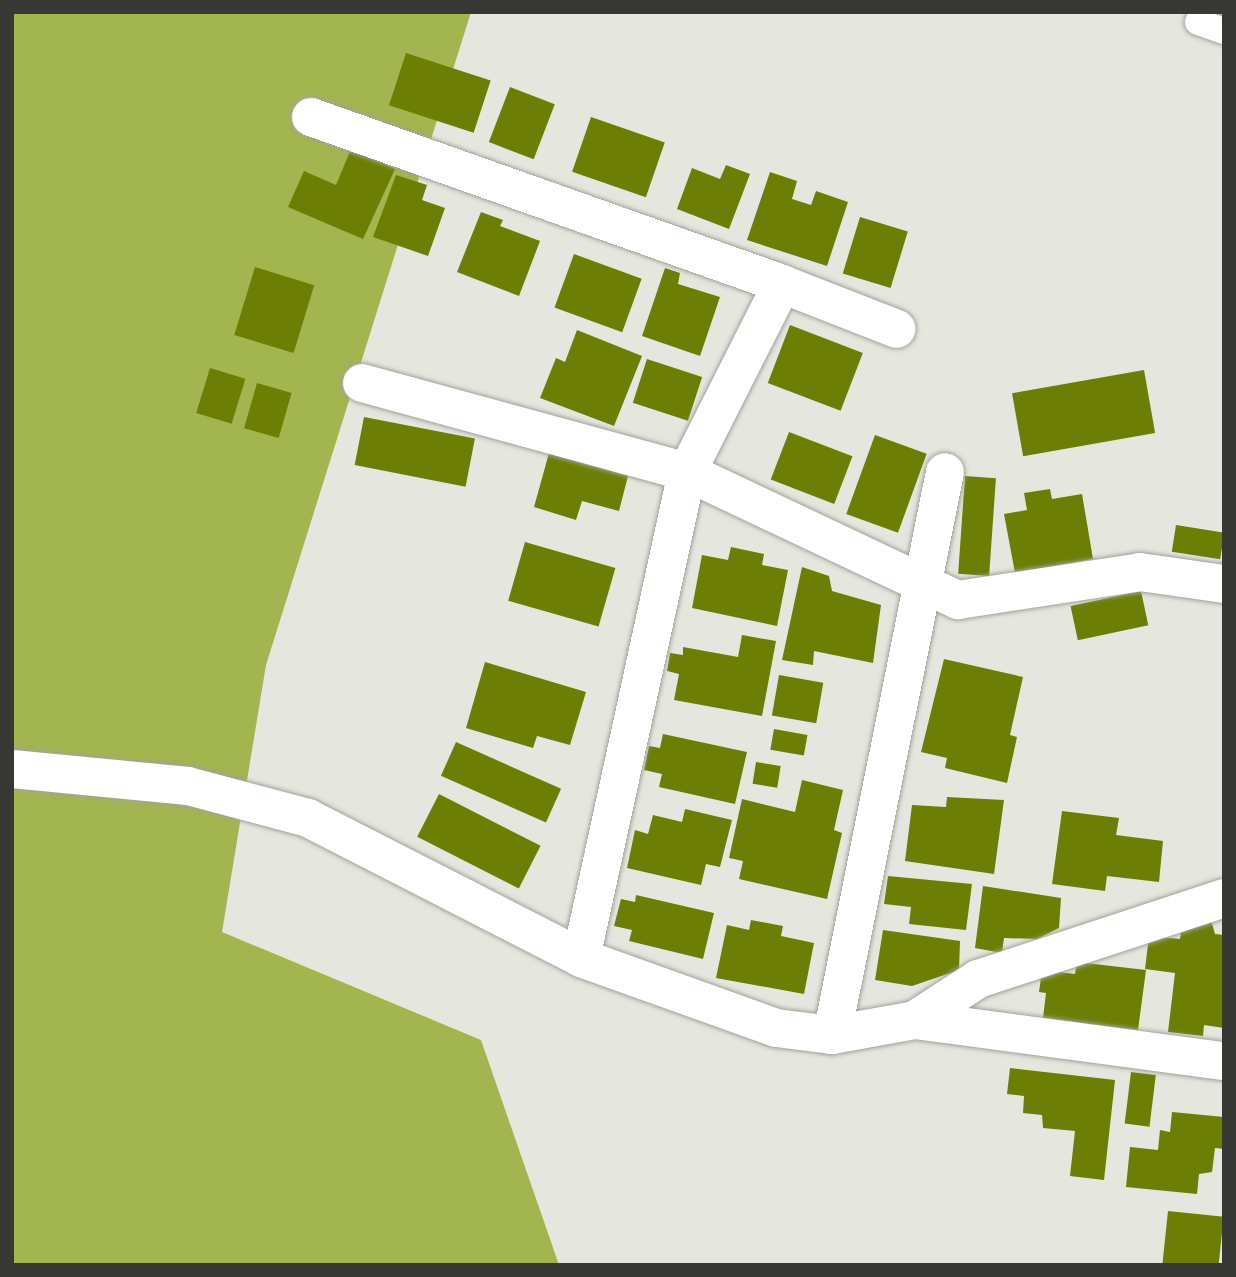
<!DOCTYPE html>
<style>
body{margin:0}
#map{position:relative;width:1236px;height:1277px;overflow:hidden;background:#e5e7de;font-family:"Alegreya Sans",sans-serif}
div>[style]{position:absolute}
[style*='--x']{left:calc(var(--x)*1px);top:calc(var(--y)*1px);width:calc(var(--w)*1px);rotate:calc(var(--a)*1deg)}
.forest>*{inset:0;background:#a2b54f}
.building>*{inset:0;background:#6d7e05;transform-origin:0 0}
.roads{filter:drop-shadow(0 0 2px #a1a39a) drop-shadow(0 0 2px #a1a39a)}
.lane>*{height:26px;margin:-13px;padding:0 13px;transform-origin:13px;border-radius:13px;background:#fff}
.street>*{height:38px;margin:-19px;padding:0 19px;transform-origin:19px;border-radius:19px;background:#fff}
span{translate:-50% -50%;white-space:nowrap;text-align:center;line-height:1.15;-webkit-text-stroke:7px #f2f4eb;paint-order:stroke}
.frame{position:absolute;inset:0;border:14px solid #373834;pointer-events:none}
</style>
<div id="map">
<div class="forest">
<div style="clip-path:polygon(12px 12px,471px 12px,266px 665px,222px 932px,481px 1040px,559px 1265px,12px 1265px)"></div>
</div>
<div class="building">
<div style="left:406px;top:53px;width:89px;height:55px;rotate:18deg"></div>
<div style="left:510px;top:87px;width:48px;height:59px;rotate:21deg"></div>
<div style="left:591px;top:117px;width:78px;height:58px;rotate:19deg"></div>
<div style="clip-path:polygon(351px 149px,395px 169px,363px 239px,288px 207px,304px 171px,336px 185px)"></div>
<div style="clip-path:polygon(726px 165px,750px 174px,729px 229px,677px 209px,692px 168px,720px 179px)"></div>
<div style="clip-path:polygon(770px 172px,797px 181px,792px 199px,811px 205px,816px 191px,848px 202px,827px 266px,747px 240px)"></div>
<div style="clip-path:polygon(396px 175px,427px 185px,422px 200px,445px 208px,428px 256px,373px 237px)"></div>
<div style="clip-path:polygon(481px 212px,503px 220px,500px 226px,540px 241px,519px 296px,457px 272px)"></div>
<div style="left:860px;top:217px;width:50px;height:59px;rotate:17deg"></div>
<div style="left:574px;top:254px;width:72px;height:57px;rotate:20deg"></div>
<div style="left:255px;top:267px;width:62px;height:71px;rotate:17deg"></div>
<div style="clip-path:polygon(665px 268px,680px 273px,678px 284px,720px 297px,700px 356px,642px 336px)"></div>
<div style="left:790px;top:325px;width:78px;height:62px;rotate:21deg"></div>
<div style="clip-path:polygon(577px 330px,642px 356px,614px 426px,540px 398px,556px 358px,565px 362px)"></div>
<div style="left:647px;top:359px;width:58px;height:46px;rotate:18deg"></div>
<div style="left:210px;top:368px;width:37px;height:47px;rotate:17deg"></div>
<div style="left:1144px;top:370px;width:64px;height:134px;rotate:80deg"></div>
<div style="left:257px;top:383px;width:36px;height:47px;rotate:16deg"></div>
<div style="left:364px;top:417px;width:113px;height:49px;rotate:11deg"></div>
<div style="left:789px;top:432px;width:68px;height:51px;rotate:21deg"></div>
<div style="left:875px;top:435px;width:55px;height:84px;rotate:20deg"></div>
<div style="clip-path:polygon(549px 453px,628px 476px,619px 511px,582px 501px,576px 520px,534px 507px)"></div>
<div style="left:965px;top:476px;width:31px;height:98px;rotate:4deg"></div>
<div style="clip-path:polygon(1050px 489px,1052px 499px,1082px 494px,1093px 559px,1015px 573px,1004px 514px,1027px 510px,1024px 493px)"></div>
<div style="left:1176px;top:525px;width:49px;height:27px;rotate:9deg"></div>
<div style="left:525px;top:542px;width:94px;height:61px;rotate:16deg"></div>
<div style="clip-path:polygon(731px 547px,764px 554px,762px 565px,788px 570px,777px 626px,692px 608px,702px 555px,728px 560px)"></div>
<div style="clip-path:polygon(802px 567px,829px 576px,832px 591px,881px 605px,873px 663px,814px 651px,813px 665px,782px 660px)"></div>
<div style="left:1141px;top:591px;width:35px;height:72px;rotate:78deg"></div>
<div style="clip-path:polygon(742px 635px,776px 641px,762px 716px,674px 700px,679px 674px,667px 671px,670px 653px,683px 655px,683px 647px,738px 657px)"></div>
<div style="clip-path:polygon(944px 659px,1023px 677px,1010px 735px,1017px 737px,1007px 783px,945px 768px,947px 758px,921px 752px)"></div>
<div style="clip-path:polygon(485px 662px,586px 692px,570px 745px,537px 736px,533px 748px,466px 728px)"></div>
<div style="left:779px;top:675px;width:45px;height:41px;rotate:10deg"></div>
<div style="left:774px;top:729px;width:34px;height:21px;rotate:10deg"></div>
<div style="clip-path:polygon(663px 734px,747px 752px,735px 804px,659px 787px,662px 774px,644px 770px,649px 746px,660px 748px)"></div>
<div style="left:456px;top:742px;width:115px;height:37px;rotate:24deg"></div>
<div style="left:756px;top:762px;width:25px;height:22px;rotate:9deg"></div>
<div style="clip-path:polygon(802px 780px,843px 790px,834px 830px,842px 833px,827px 899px,739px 879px,743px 861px,729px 858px,742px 799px,795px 812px)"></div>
<div style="left:439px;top:794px;width:114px;height:48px;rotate:27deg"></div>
<div style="clip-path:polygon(947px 797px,1004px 800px,994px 874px,905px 861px,912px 805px,946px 807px)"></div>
<div style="clip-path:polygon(685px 809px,732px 820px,720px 867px,706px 864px,701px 885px,627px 868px,635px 830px,648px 834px,653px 815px,682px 822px)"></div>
<div style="clip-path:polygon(1062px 811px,1119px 818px,1116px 835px,1163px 841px,1159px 882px,1107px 876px,1105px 891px,1052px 884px)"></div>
<div style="clip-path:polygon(888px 876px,972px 884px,966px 930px,909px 924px,911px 907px,884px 904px)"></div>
<div style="clip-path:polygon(983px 886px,1061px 898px,1059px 928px,1037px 939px,1004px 938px,1002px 953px,975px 948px)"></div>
<div style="clip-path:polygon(636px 895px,714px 913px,703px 959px,629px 941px,632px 930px,614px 926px,621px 899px,635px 902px)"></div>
<div style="clip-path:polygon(1210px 917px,1215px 934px,1224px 935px,1224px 1028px,1204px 1025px,1203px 1036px,1168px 1032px,1175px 973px,1145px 969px,1149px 936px,1180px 939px,1182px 925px)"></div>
<div style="clip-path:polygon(751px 920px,783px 926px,781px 936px,814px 943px,804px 994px,716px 978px,727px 925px,749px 930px)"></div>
<div style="clip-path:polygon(883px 930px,960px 941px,959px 970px,912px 986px,875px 980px)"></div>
<div style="clip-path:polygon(1077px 962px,1146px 970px,1138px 1030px,1043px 1018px,1046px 993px,1039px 992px,1042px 970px,1075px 974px)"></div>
<div style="clip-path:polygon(1010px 1068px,1115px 1080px,1104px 1180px,1070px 1176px,1075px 1131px,1043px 1128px,1042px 1115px,1023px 1113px,1024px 1096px,1007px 1094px)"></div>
<div style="left:1131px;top:1072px;width:25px;height:52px;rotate:7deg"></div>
<div style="clip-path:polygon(1172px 1112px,1224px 1117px,1224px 1149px,1215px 1148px,1212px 1172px,1199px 1174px,1197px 1194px,1126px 1187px,1130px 1147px,1158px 1150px,1160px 1130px,1170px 1132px)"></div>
<div style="left:1168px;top:1211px;width:56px;height:54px;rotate:6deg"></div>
</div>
<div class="roads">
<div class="lane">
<div style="--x:1198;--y:22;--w:28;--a:19"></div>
</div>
<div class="street">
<div style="--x:311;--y:117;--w:500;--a:19.5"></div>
<div style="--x:782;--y:284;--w:211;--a:116.8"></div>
<div style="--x:687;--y:472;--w:497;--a:102.3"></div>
<div style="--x:782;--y:284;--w:123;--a:21.4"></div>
<div style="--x:362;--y:383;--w:337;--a:15.3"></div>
<div style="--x:687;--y:472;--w:300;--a:25.3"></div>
<div style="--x:958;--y:600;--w:184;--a:-8.7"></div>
<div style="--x:1140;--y:572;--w:85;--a:8.1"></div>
<div style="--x:12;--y:769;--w:177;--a:5.5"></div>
<div style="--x:188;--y:786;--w:124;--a:14.9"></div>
<div style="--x:308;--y:818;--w:307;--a:27.1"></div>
<div style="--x:581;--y:958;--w:207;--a:19.7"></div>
<div style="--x:776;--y:1028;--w:56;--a:7.1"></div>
<div style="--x:832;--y:1035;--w:84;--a:-10.2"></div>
<div style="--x:915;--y:1020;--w:75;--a:-33.1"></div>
<div style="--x:978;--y:979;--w:259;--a:-18.2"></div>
<div style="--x:915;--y:1020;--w:312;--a:7.6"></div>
<div style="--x:832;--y:1035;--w:574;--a:-78.65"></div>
</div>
</div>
<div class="frame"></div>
</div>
